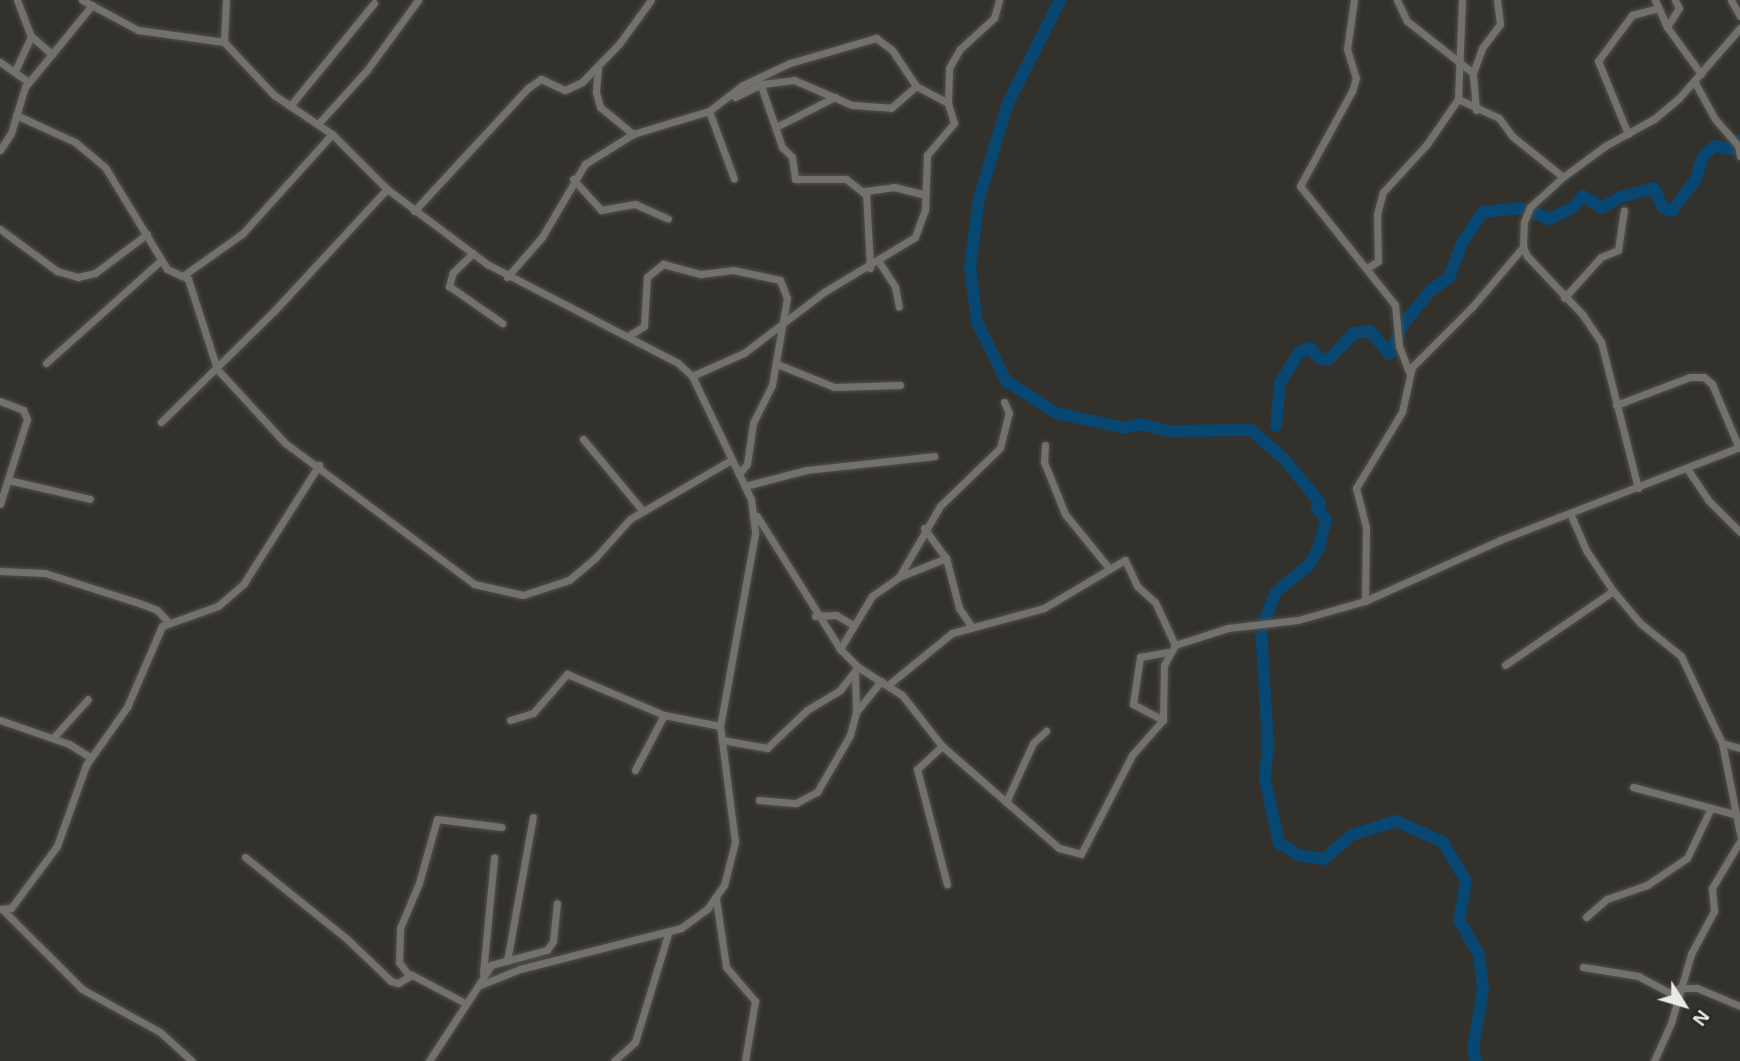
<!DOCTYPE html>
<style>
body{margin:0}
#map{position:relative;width:1740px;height:1061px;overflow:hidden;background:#33312c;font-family:Arial,sans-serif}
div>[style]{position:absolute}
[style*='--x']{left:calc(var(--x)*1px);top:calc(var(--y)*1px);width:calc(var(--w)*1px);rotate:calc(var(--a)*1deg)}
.river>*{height:12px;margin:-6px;padding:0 6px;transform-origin:6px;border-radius:6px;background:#084772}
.roads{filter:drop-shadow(0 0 2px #514f4c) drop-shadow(0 0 2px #514f4c)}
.minor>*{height:7px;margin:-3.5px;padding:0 3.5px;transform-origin:3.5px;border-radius:3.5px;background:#73716b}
span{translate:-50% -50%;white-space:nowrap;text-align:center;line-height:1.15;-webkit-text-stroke:5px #292823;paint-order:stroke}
.north{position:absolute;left:1649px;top:970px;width:70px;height:70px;-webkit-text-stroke:5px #292823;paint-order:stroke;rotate:127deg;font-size:19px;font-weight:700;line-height:28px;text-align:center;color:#ebeae7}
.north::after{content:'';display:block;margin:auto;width:24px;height:32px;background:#ebeae7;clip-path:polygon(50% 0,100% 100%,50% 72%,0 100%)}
</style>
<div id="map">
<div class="river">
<div style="--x:1060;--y:0;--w:115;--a:116.8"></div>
<div style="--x:1008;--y:103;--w:99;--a:107"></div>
<div style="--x:979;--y:198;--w:69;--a:97.5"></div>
<div style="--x:970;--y:266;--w:56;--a:82.9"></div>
<div style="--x:977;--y:322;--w:66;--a:63.8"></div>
<div style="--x:1006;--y:381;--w:59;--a:32.6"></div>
<div style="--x:1056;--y:413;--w:71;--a:12.3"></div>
<div style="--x:1125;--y:428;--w:16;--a:-15"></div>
<div style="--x:1140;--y:424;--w:30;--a:14"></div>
<div style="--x:1169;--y:431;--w:82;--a:-0.7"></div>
<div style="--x:1251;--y:430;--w:44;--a:41.3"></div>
<div style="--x:1284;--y:459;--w:57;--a:50.7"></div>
<div style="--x:1320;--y:503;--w:6;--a:121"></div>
<div style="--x:1317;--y:508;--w:15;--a:53"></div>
<div style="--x:1326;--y:520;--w:28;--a:105"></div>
<div style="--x:1319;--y:547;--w:19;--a:118"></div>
<div style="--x:1310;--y:564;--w:44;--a:140.5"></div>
<div style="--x:1276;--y:592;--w:40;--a:112"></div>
<div style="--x:1261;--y:629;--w:115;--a:86.5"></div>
<div style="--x:1268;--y:744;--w:35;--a:95"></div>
<div style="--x:1265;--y:779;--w:66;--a:77.7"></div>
<div style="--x:1279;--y:843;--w:22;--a:32"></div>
<div style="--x:1298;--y:855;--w:26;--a:9"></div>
<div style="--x:1324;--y:859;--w:37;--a:-41"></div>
<div style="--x:1352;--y:835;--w:46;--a:-17.7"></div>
<div style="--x:1396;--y:821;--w:51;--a:24.1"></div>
<div style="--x:1443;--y:842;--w:45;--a:59.5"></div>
<div style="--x:1466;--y:881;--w:40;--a:100"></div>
<div style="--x:1459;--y:920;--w:39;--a:60"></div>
<div style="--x:1479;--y:954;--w:36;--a:84"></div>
<div style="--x:1483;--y:990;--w:59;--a:99.8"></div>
<div style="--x:1473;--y:1048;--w:13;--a:77"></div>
<div style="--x:1533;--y:212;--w:17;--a:24"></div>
<div style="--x:1549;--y:219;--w:25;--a:-26"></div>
<div style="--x:1572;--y:208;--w:16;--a:-47"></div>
<div style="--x:1583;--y:196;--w:22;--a:32"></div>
<div style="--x:1602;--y:208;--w:21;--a:-31"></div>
<div style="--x:1620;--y:197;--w:35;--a:-15"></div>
<div style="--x:1654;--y:188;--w:22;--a:66"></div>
<div style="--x:1663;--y:208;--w:9;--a:18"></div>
<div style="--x:1672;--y:211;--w:38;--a:-53"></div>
<div style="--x:1695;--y:181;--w:25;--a:-72"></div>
<div style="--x:1703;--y:157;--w:16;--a:-45"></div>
<div style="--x:1714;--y:146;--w:17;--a:10"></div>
<div style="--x:1731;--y:149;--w:13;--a:-45"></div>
<div style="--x:1276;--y:426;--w:43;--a:-84.7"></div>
<div style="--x:1280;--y:383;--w:36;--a:-58"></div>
<div style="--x:1299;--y:352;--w:12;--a:-20"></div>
<div style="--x:1310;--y:348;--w:13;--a:48"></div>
<div style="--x:1319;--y:358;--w:9;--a:13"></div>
<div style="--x:1328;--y:360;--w:37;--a:-46"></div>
<div style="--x:1354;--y:333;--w:16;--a:-7"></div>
<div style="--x:1370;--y:331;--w:30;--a:50"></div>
<div style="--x:1389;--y:354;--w:34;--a:-64"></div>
<div style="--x:1404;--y:323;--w:43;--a:-50.7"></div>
<div style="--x:1431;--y:290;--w:22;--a:-34"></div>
<div style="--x:1449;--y:278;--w:37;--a:-70"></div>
<div style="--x:1462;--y:243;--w:37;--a:-56"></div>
<div style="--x:1483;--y:212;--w:38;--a:-6"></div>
</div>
<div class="roads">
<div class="minor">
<div style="--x:17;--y:0;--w:39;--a:69"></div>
<div style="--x:31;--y:36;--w:28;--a:41"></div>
<div style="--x:82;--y:0;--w:64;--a:28.2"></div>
<div style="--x:138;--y:30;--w:87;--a:7.9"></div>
<div style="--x:224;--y:42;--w:73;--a:46.7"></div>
<div style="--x:274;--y:95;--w:70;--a:33.9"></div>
<div style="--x:332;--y:134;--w:78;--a:45"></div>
<div style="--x:387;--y:189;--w:125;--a:36.9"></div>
<div style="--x:487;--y:264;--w:215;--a:27.4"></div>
<div style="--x:678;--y:363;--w:19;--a:43"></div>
<div style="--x:692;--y:376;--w:136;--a:64.4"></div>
<div style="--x:751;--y:499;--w:35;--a:83"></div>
<div style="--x:755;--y:534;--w:195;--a:100.3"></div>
<div style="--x:720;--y:726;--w:117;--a:82.6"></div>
<div style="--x:735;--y:842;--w:44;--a:104.3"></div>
<div style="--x:724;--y:885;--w:29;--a:125"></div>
<div style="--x:707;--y:909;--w:32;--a:144"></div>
<div style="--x:681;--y:928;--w:166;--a:165.7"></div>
<div style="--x:520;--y:969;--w:45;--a:158"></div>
<div style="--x:478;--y:986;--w:90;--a:123.2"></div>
<div style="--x:1354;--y:0;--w:49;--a:98.1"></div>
<div style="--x:1347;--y:49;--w:30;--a:73"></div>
<div style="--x:1356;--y:78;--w:14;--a:107"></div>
<div style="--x:1352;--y:91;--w:108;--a:118.7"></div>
<div style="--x:1300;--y:186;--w:152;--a:51.4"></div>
<div style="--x:1395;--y:305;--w:41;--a:84.4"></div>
<div style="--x:1399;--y:346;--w:28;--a:69"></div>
<div style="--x:1397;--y:0;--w:23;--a:65"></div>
<div style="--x:1407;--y:21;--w:84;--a:38.2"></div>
<div style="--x:1655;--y:0;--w:30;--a:66"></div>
<div style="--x:1667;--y:27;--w:58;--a:54.1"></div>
<div style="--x:1731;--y:0;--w:18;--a:61"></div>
<div style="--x:1667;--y:27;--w:22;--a:-58"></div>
<div style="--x:1679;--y:8;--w:9;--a:-117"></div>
<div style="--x:224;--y:42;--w:42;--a:-87.3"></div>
<div style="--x:0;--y:62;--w:35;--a:35"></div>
<div style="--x:598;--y:68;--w:24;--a:95"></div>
<div style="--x:596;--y:92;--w:16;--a:75"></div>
<div style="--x:600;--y:107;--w:43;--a:39.3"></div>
<div style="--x:15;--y:71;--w:38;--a:-65"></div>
<div style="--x:1694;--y:81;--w:43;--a:61.1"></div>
<div style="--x:1715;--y:119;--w:35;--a:49"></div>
<div style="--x:1738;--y:145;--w:11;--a:80"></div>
<div style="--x:760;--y:83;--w:68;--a:71"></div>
<div style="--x:782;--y:147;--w:14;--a:45"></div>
<div style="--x:792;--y:157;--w:22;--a:82"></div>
<div style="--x:795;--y:179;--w:51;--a:0"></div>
<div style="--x:846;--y:179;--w:24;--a:38"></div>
<div style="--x:735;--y:97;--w:30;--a:-26"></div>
<div style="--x:762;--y:84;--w:32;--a:-7"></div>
<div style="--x:794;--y:80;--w:63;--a:23.3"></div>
<div style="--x:852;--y:105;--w:39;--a:4"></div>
<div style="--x:891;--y:108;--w:33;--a:-41"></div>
<div style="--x:1458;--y:99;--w:45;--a:24.9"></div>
<div style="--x:1499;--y:118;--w:22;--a:54"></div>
<div style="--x:1512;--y:136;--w:65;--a:38.8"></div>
<div style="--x:290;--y:106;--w:133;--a:-50.8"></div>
<div style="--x:1476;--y:110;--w:37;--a:-95"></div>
<div style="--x:1473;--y:73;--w:27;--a:-70"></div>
<div style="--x:1482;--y:48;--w:30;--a:-53"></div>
<div style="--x:1500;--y:24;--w:24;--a:-97"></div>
<div style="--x:709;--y:111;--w:72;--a:69.8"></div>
<div style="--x:16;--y:115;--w:65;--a:24.6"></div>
<div style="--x:75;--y:142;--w:39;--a:40"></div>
<div style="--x:105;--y:167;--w:119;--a:58.7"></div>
<div style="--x:167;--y:269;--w:23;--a:25"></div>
<div style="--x:188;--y:279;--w:95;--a:72.1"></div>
<div style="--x:217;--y:369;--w:100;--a:47.4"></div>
<div style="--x:285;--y:443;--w:236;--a:36.7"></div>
<div style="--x:474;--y:584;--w:50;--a:12.7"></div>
<div style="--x:523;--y:595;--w:48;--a:-18.1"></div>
<div style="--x:569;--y:580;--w:35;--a:-40"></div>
<div style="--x:596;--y:557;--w:51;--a:-48.2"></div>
<div style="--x:630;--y:519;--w:117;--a:-30.3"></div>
<div style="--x:318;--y:124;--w:73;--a:-47.8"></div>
<div style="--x:367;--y:70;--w:87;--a:-53.9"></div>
<div style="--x:778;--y:126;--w:64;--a:-27"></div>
<div style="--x:1628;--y:134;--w:79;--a:-112.3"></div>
<div style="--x:1598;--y:61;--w:57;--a:-53.5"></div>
<div style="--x:1632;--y:15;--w:27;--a:-15"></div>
<div style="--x:0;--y:150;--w:20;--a:-57"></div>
<div style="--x:11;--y:133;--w:48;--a:-73.1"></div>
<div style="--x:25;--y:87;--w:106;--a:-50.7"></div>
<div style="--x:573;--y:179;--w:42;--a:47.9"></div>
<div style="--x:601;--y:210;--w:35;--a:-10"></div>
<div style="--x:635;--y:204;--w:36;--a:24"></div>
<div style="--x:414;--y:211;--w:168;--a:-47.2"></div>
<div style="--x:528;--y:88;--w:16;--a:-35"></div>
<div style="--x:541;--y:79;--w:26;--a:25"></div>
<div style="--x:565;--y:90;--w:19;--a:-25"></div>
<div style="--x:582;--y:82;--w:53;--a:-45.8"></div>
<div style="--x:619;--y:44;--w:54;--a:-54"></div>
<div style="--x:0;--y:229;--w:71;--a:36.4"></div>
<div style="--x:57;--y:271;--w:22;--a:16"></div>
<div style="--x:78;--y:277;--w:17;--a:-13"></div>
<div style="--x:95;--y:273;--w:65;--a:-36.9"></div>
<div style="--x:473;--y:253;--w:28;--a:136"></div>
<div style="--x:453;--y:272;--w:15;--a:106"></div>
<div style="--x:449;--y:286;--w:65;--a:34.9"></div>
<div style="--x:879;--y:262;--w:30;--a:57"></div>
<div style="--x:895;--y:287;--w:20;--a:79"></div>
<div style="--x:870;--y:268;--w:77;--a:-93"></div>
<div style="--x:866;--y:191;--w:28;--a:-8"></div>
<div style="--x:894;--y:187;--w:32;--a:14"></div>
<div style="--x:1367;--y:268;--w:13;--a:-32"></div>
<div style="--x:1378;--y:261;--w:47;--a:-91.2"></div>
<div style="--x:1377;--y:214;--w:23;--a:-75"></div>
<div style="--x:1383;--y:192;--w:65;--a:-47.5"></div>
<div style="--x:1427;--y:144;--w:55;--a:-55.4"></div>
<div style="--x:1458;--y:99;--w:99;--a:-87.7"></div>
<div style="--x:184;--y:275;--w:72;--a:-35.4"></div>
<div style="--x:243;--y:233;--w:133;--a:-48"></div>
<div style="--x:507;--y:277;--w:53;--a:-48.8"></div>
<div style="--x:542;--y:237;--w:85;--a:-59.5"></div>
<div style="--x:585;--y:164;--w:57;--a:-32"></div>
<div style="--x:633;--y:134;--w:79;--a:-16.8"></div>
<div style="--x:709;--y:111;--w:43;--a:-37.4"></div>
<div style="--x:743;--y:85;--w:52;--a:-25.1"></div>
<div style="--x:790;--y:63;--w:90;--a:-16.2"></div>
<div style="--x:876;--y:38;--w:20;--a:37"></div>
<div style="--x:892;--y:50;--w:43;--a:56.3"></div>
<div style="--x:916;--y:86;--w:36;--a:28"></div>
<div style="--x:1564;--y:298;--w:55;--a:-47.9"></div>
<div style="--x:1601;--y:257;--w:18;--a:-22"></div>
<div style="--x:1618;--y:250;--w:40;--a:-81.5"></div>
<div style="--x:628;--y:336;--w:19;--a:-32"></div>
<div style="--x:644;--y:326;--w:49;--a:-86.5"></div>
<div style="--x:647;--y:277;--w:21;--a:-39"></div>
<div style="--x:663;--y:264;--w:39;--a:15"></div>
<div style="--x:701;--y:274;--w:32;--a:-7"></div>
<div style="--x:733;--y:270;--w:48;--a:12"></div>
<div style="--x:780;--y:280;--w:19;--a:69"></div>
<div style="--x:787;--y:298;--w:88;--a:99.8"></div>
<div style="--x:772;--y:385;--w:42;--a:116.6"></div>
<div style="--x:753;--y:423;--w:41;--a:98.3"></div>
<div style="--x:747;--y:464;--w:13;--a:129"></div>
<div style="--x:46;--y:363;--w:154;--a:-41.8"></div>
<div style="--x:777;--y:364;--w:61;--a:22"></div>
<div style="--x:834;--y:387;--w:66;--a:-1.7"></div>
<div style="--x:692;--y:376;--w:57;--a:-23.9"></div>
<div style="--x:744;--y:353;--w:101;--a:-37.3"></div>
<div style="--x:824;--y:292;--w:106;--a:-31.1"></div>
<div style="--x:915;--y:237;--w:29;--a:-70"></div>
<div style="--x:925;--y:210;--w:55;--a:-87.9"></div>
<div style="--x:927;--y:155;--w:42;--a:-49.8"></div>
<div style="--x:954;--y:123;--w:21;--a:-107"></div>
<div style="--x:948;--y:103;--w:35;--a:-88"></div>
<div style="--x:949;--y:68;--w:22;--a:-60"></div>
<div style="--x:960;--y:49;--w:46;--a:-42.4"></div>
<div style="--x:994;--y:18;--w:19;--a:-74"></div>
<div style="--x:0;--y:401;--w:25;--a:21"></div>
<div style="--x:23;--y:410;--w:10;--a:66"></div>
<div style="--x:27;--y:419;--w:89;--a:107.6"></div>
<div style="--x:1616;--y:405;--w:79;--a:-20.7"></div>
<div style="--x:1690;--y:377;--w:14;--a:0"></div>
<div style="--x:1704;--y:377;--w:11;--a:41"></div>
<div style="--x:1712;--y:384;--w:69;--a:67.1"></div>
<div style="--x:161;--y:422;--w:158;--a:-44.5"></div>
<div style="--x:274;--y:311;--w:166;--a:-47.2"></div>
<div style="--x:583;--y:439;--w:94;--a:50.2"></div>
<div style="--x:1045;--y:445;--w:17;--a:93"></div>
<div style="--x:1044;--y:462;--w:56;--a:68"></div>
<div style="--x:1065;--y:514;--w:68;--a:50.9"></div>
<div style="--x:1688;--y:470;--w:36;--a:56"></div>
<div style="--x:1708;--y:500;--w:45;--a:45"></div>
<div style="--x:8;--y:480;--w:84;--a:13"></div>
<div style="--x:745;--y:486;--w:63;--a:-14.7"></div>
<div style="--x:806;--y:470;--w:129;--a:-6.2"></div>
<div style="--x:1638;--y:488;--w:151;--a:-104.2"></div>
<div style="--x:1601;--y:342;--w:32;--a:-124"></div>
<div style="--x:1583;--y:315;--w:81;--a:-133.5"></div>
<div style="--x:1527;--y:256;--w:10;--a:-114"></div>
<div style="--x:1523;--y:247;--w:25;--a:-88"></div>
<div style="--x:1524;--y:222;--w:16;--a:-68"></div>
<div style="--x:1530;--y:207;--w:45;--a:-42.3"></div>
<div style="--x:1563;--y:177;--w:52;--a:-36.4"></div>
<div style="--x:1605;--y:146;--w:56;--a:-28.9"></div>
<div style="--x:1654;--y:119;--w:33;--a:-40"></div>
<div style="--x:1679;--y:98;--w:93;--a:-48.9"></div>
<div style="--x:1570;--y:513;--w:40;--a:66.6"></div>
<div style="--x:1586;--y:550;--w:49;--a:56.6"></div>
<div style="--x:1613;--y:591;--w:42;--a:49.8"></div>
<div style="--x:1640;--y:623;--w:53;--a:38.8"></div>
<div style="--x:1681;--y:656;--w:96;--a:64.8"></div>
<div style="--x:1722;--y:743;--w:93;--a:78.8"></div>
<div style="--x:757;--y:516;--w:157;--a:58"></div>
<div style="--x:840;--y:649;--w:25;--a:45"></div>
<div style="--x:858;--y:667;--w:52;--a:32.5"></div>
<div style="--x:902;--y:695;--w:65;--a:51.9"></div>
<div style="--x:942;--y:746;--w:155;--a:41.1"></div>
<div style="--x:1059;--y:848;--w:23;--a:15"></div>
<div style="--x:1081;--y:854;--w:111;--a:-62.7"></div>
<div style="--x:1132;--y:755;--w:47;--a:-48.5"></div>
<div style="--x:1163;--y:720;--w:55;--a:-89"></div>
<div style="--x:1164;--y:665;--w:23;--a:-61"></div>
<div style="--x:1175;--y:645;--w:56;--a:-17.8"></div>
<div style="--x:1228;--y:628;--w:70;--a:-6.5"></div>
<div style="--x:1298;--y:620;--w:70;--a:-15.8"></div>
<div style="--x:1365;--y:601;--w:148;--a:-24.3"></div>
<div style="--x:1500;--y:540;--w:257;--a:-21.2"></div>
<div style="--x:924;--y:528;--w:37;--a:54"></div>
<div style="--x:946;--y:558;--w:52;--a:75.4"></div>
<div style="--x:959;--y:608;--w:23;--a:56"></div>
<div style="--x:0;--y:571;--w:45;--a:2.5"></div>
<div style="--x:45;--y:573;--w:99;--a:17.7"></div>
<div style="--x:139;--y:603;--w:19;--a:21"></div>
<div style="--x:157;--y:610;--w:16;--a:47"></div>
<div style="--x:899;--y:577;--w:51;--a:-22"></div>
<div style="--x:1365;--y:601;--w:74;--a:-89.2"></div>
<div style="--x:1366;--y:527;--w:40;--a:-104.4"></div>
<div style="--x:1356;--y:488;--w:89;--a:-58.8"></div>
<div style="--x:1402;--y:412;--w:46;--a:-77.5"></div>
<div style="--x:1412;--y:367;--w:85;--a:-45"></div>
<div style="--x:1472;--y:307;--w:79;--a:-49.6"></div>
<div style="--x:815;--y:616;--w:21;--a:-3"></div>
<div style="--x:836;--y:615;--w:20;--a:30"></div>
<div style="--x:840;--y:649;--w:62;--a:-58.9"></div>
<div style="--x:872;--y:596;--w:33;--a:-35"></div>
<div style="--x:899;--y:577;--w:82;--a:-60"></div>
<div style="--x:940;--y:506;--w:83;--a:-44"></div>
<div style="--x:1000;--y:448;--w:36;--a:-76"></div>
<div style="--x:1009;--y:413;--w:12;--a:-114"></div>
<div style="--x:1505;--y:665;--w:131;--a:-34.4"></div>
<div style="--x:888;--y:685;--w:82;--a:-39.1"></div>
<div style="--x:952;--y:633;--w:95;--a:-15.2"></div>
<div style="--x:1044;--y:608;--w:94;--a:-30.7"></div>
<div style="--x:1125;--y:560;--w:29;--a:65"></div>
<div style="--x:1137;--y:586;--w:24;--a:42"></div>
<div style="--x:1155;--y:602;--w:47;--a:65.1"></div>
<div style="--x:856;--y:712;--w:40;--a:-51"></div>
<div style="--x:0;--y:720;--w:73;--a:19.2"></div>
<div style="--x:69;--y:744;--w:25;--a:32"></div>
<div style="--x:510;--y:720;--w:24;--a:-17"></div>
<div style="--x:533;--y:713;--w:52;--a:-48.9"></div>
<div style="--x:567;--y:674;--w:105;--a:22.9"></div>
<div style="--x:664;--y:715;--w:57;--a:11.1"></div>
<div style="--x:1163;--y:720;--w:34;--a:-152"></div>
<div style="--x:1133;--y:704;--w:48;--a:-81.5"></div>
<div style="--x:1140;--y:657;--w:27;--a:-10"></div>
<div style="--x:53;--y:738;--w:52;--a:-48.1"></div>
<div style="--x:722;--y:740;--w:46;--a:10.1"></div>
<div style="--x:767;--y:748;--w:55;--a:-43.5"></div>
<div style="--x:807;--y:710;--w:39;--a:-31"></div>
<div style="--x:840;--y:690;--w:24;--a:-52"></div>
<div style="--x:1722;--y:743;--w:19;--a:16"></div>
<div style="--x:942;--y:746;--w:34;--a:137"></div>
<div style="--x:917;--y:769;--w:119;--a:75.4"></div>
<div style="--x:635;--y:770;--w:62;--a:-62.2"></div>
<div style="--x:1633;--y:787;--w:105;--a:15"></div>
<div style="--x:759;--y:800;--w:37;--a:5"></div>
<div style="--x:796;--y:803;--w:24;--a:-28"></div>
<div style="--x:817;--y:792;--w:66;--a:-59.9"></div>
<div style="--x:850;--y:735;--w:24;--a:-75"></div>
<div style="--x:856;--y:712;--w:41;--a:-91.4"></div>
<div style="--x:1006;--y:802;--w:65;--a:-65.4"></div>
<div style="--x:1033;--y:743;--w:18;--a:-43"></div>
<div style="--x:245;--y:857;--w:131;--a:38.8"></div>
<div style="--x:347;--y:939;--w:61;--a:43.7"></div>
<div style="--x:391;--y:981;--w:7;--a:16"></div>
<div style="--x:398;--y:983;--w:16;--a:-30"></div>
<div style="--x:412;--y:975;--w:60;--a:27.8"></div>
<div style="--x:716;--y:899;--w:69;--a:81.6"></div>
<div style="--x:726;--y:967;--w:45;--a:49.5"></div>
<div style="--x:755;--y:1001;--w:61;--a:99.5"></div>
<div style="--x:0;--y:909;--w:11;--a:-5"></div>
<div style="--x:11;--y:908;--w:77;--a:-53.4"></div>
<div style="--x:57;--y:846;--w:86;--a:-70.3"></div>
<div style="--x:86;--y:765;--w:71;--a:-54.7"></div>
<div style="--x:127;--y:707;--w:88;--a:-66.6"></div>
<div style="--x:162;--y:626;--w:59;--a:-19.7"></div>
<div style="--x:218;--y:606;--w:35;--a:-41"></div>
<div style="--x:244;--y:583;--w:140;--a:-57.6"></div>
<div style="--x:5;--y:912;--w:109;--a:45"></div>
<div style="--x:82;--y:989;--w:89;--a:28.9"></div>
<div style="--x:160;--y:1032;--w:43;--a:42.2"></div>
<div style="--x:1586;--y:917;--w:28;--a:-41"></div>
<div style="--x:1607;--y:899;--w:42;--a:-19.3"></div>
<div style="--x:1647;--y:885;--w:48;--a:-34"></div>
<div style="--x:1687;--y:858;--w:53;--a:-64.4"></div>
<div style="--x:507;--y:961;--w:146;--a:-79.8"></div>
<div style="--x:1583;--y:967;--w:56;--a:9.3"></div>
<div style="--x:1638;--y:976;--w:43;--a:27.8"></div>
<div style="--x:483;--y:973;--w:116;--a:-84.5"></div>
<div style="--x:408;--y:974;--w:15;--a:-127"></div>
<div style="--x:399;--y:962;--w:34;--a:-88"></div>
<div style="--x:400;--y:928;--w:49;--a:-67.1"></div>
<div style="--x:419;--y:883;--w:66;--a:-74.3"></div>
<div style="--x:437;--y:819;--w:65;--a:7"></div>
<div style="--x:478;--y:986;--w:25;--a:-58"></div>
<div style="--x:491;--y:965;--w:58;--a:-15"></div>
<div style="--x:547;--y:950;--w:11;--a:-56"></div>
<div style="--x:553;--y:941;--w:38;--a:-84"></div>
<div style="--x:1679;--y:988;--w:18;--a:0"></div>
<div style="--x:1697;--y:988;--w:47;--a:22.7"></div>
<div style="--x:614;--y:1061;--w:28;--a:-42"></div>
<div style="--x:635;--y:1042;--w:113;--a:-73"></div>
<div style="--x:1654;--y:1061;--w:42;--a:-65.9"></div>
<div style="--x:1671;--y:1023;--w:72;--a:-73.8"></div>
<div style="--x:1691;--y:954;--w:49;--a:-61.9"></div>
<div style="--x:1714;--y:911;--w:23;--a:-95"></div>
<div style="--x:1712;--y:888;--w:55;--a:-59.2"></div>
</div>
</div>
<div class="north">N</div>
</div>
